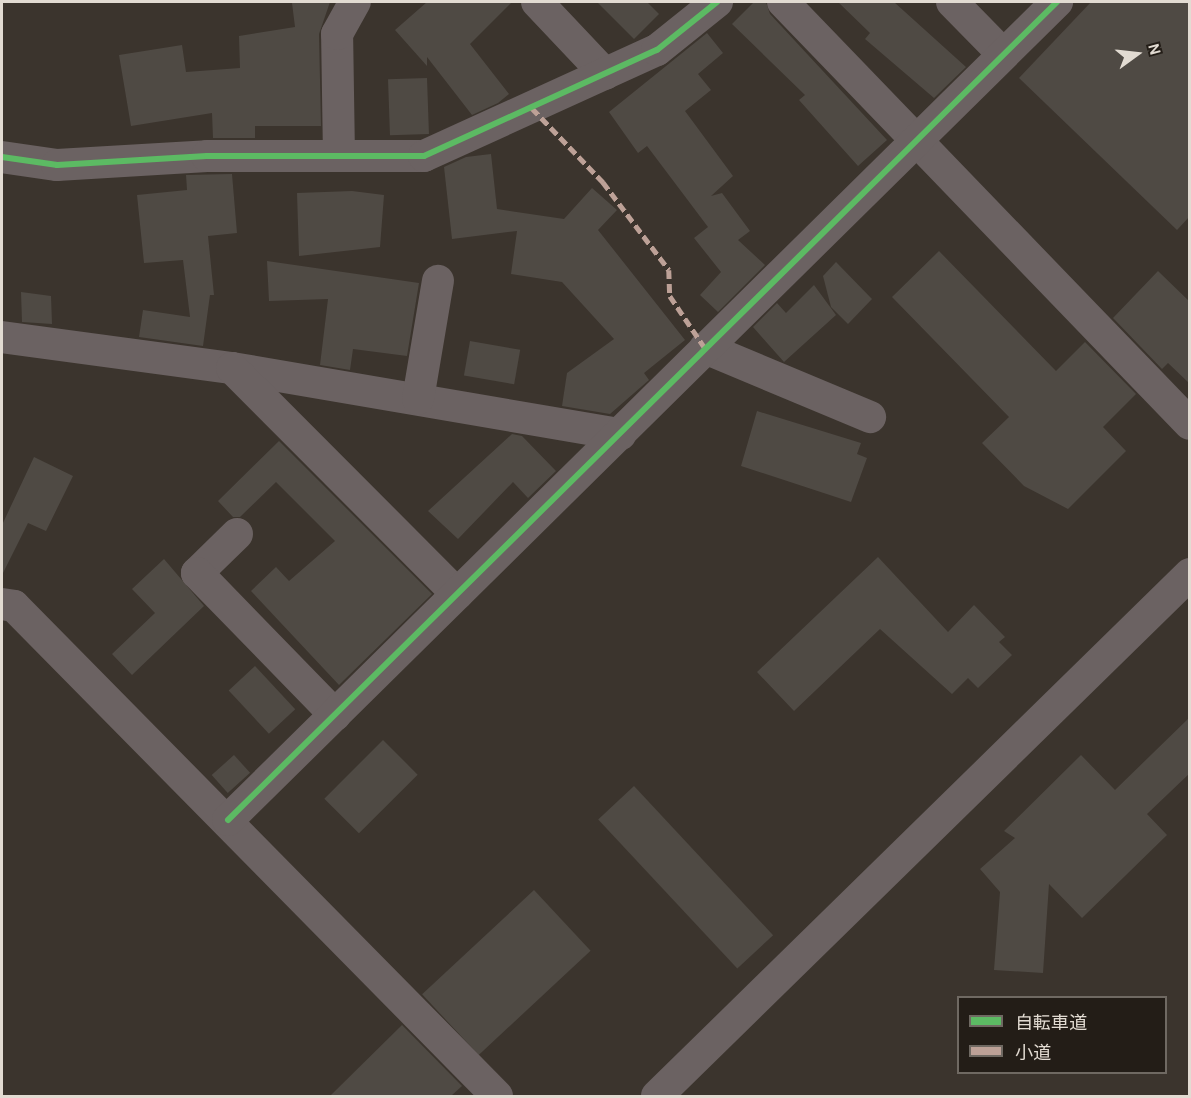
<!DOCTYPE html>
<meta charset="utf-8">
<style>
body{margin:0}
#map{position:relative;width:1191px;height:1098px;overflow:hidden;background:#3b342d;font-family:Karla,"Noto Sans JP",sans-serif}
div>[style]{position:absolute}
[style*='--x']{left:calc(var(--x)*1px);top:calc(var(--y)*1px);width:calc(var(--w)*1px);rotate:calc(var(--a)*1deg)}
.building>*{inset:0;background:#4f4a44;transform-origin:0 0}
.minor>*{height:32px;margin:-16px;padding:0 16px;transform-origin:16px;border-radius:16px;background:#6b6262}
.quiet>*{height:4.5px;margin-top:-2.25px;transform-origin:0;background:repeating-linear-gradient(90deg,#bda197 0 9px,transparent 0 13.5px)}
.cycleway>*{height:6px;margin:-3px;padding:0 3px;transform-origin:3px;border-radius:3px;background:#5cba63}
span{translate:-50% -50%;white-space:nowrap;text-align:center;line-height:1.15;-webkit-text-stroke:5px #231d17;paint-order:stroke}
.frame{position:absolute;inset:0;border:3px solid #e2dbd2;pointer-events:none}
.legend{position:absolute;left:957px;top:996px;width:210px;height:78px;box-sizing:border-box;background:#231d17;border:2px solid #6f6962;margin:0;padding:8px 10px;list-style:none;font-size:18px;color:#e2dbd2}
.legend li{display:flex;align-items:center;gap:12px;height:30px}
.legend b{width:30px;border:2px solid #6f6962}
.north{position:absolute;left:1107px;top:24px;width:60px;height:60px;-webkit-text-stroke:4px #231d17;paint-order:stroke;rotate:75deg;font-size:16px;font-weight:700;line-height:24px;text-align:center;color:#e2dbd2}
.north::after{content:'';display:block;margin:auto;width:21px;height:27px;background:#e2dbd2;clip-path:polygon(50% 0,100% 100%,50% 72%,0 100%)}
</style>
<div id="map">
<div class="building">
<div style="clip-path:polygon(330px 2px,319px 34px,321px 126px,255px 126px,255px 138px,213px 138px,212px 113px,131px 126px,119px 55px,182px 45px,186px 72px,240px 68px,239px 36px,295px 27px,292px 3px)"></div>
<div style="clip-path:polygon(427px 2px,512px 2px,470px 44px,509px 94px,498px 103px,472px 115px,427px 57px,427px 66px,395px 30px)"></div>
<div style="clip-path:polygon(597px 2px,647px 2px,659px 14px,634px 39px)"></div>
<div style="clip-path:polygon(754px 2px,766px 2px,770px 14px,887px 140px,858px 166px,799px 100px,805px 95px,732px 24px)"></div>
<div style="clip-path:polygon(838px 2px,894px 2px,966px 67px,934px 98px,865px 39px,870px 33px)"></div>
<div style="clip-path:polygon(1091px 2px,1190px 2px,1190px 216px,1177px 230px,1019px 78px)"></div>
<div style="clip-path:polygon(707px 33px,723px 53px,698px 74px,711px 90px,685px 111px,733px 176px,711px 196px,722px 193px,750px 231px,738px 240px,765px 265px,718px 312px,700px 295px,721px 272px,694px 238px,708px 227px,647px 146px,638px 153px,609px 112px)"></div>
<div style="left:427px;top:78px;width:56px;height:39px;rotate:88deg"></div>
<div style="clip-path:polygon(491px 154px,497px 209px,564px 219px,592px 188px,617px 210px,598px 230px,685px 340px,644px 373px,649px 380px,610px 414px,562px 406px,567px 373px,614px 339px,562px 282px,511px 274px,517px 231px,452px 239px,444px 167px,466px 157px)"></div>
<div style="clip-path:polygon(232px 174px,237px 233px,208px 236px,214px 295px,210px 295px,203px 346px,139px 337px,143px 310px,190px 317px,183px 260px,144px 263px,137px 195px,187px 190px,186px 175px)"></div>
<div style="clip-path:polygon(352px 191px,384px 195px,380px 247px,299px 256px,297px 193px)"></div>
<div style="clip-path:polygon(939px 251px,1056px 371px,1085px 342px,1136px 394px,1103px 427px,1126px 451px,1068px 509px,1024px 486px,982px 443px,1009px 417px,892px 297px)"></div>
<div style="clip-path:polygon(267px 261px,419px 283px,407px 356px,353px 349px,350px 370px,320px 365px,328px 299px,269px 301px)"></div>
<div style="clip-path:polygon(836px 262px,872px 299px,848px 324px,831px 307px,823px 276px)"></div>
<div style="clip-path:polygon(1158px 271px,1190px 302px,1190px 384px,1168px 363px,1162px 369px,1113px 318px)"></div>
<div style="clip-path:polygon(814px 285px,836px 315px,784px 362px,753px 327px,777px 303px,786px 313px)"></div>
<div style="clip-path:polygon(21px 292px,51px 296px,52px 324px,22px 322px)"></div>
<div style="left:470px;top:341px;width:51px;height:35px;rotate:10deg"></div>
<div style="clip-path:polygon(757px 411px,861px 443px,857px 454px,867px 458px,851px 502px,741px 466px)"></div>
<div style="clip-path:polygon(512px 434px,522px 436px,556px 471px,528px 498px,513px 482px,458px 539px,428px 511px)"></div>
<div style="clip-path:polygon(279px 441px,432px 594px,339px 685px,251px 591px,276px 567px,289px 581px,335px 541px,276px 482px,240px 517px,233px 517px,218px 501px)"></div>
<div style="clip-path:polygon(34px 457px,73px 476px,46px 531px,28px 523px,2px 575px,2px 525px)"></div>
<div style="clip-path:polygon(878px 557px,948px 632px,974px 605px,1005px 637px,999px 642px,1012px 655px,978px 688px,968px 678px,952px 694px,880px 629px,794px 711px,757px 672px)"></div>
<div style="clip-path:polygon(164px 559px,204px 606px,132px 675px,112px 654px,155px 613px,132px 589px)"></div>
<div style="left:255px;top:666px;width:59px;height:36px;rotate:47deg"></div>
<div style="clip-path:polygon(1190px 717px,1190px 773px,1147px 814px,1167px 835px,1082px 918px,1049px 884px,1043px 973px,994px 970px,1000px 892px,980px 869px,1015px 838px,1004px 831px,1081px 755px,1115px 790px)"></div>
<div style="left:383px;top:740px;width:49px;height:83px;rotate:45deg"></div>
<div style="left:234px;top:755px;width:24px;height:30px;rotate:48deg"></div>
<div style="left:634px;top:786px;width:204px;height:49px;rotate:47deg"></div>
<div style="left:534px;top:890px;width:83px;height:153px;rotate:47deg"></div>
<div style="clip-path:polygon(402px 1025px,462px 1086px,451px 1096px,330px 1096px)"></div>
</div>
<div class="minor">
<div style="--x:537;--y:2;--w:99;--a:46.6"></div>
<div style="--x:783;--y:2;--w:586;--a:46.04"></div>
<div style="--x:952;--y:2;--w:73;--a:45.6"></div>
<div style="--x:339;--y:156;--w:122;--a:-90.9"></div>
<div style="--x:337;--y:34;--w:37;--a:-61"></div>
<div style="--x:2;--y:157;--w:56;--a:8.3"></div>
<div style="--x:57;--y:165;--w:150;--a:-3.4"></div>
<div style="--x:207;--y:156;--w:217;--a:0"></div>
<div style="--x:424;--y:156;--w:256;--a:-24.5"></div>
<div style="--x:657;--y:50;--w:77;--a:-38.7"></div>
<div style="--x:2;--y:337;--w:232;--a:7.7"></div>
<div style="--x:232;--y:368;--w:394;--a:9.7"></div>
<div style="--x:705;--y:348;--w:179;--a:22.7"></div>
<div style="--x:232;--y:368;--w:319;--a:45.1"></div>
<div style="--x:418;--y:399;--w:120;--a:-80.4"></div>
<div style="--x:237;--y:534;--w:56;--a:135.7"></div>
<div style="--x:197;--y:573;--w:198;--a:45.8"></div>
<div style="--x:2;--y:604;--w:12;--a:9"></div>
<div style="--x:14;--y:606;--w:688;--a:45.41"></div>
<div style="--x:228;--y:820;--w:1165;--a:-44.62"></div>
<div style="--x:657;--y:1096;--w:746;--a:-44.4"></div>
</div>
<div class="quiet">
<div style="--x:532;--y:108;--w:103;--a:46.2"></div>
<div style="--x:603;--y:182;--w:110;--a:53.1"></div>
<div style="--x:669;--y:270;--w:26;--a:88"></div>
<div style="--x:670;--y:296;--w:63;--a:56.1"></div>
</div>
<div class="cycleway">
<div style="--x:2;--y:157;--w:56;--a:8.3"></div>
<div style="--x:57;--y:165;--w:150;--a:-3.4"></div>
<div style="--x:207;--y:156;--w:217;--a:0"></div>
<div style="--x:424;--y:156;--w:256;--a:-24.5"></div>
<div style="--x:657;--y:50;--w:77;--a:-38.7"></div>
<div style="--x:228;--y:820;--w:1165;--a:-44.62"></div>
</div>
<div class="frame"></div>
<ul class="legend">
<li><b style="height:8px;background:#5cba63"></b>自転車道</li>
<li><b style="height:8px;background:#bda197"></b>小道</li>
</ul>
<div class="north">N</div>
</div>
